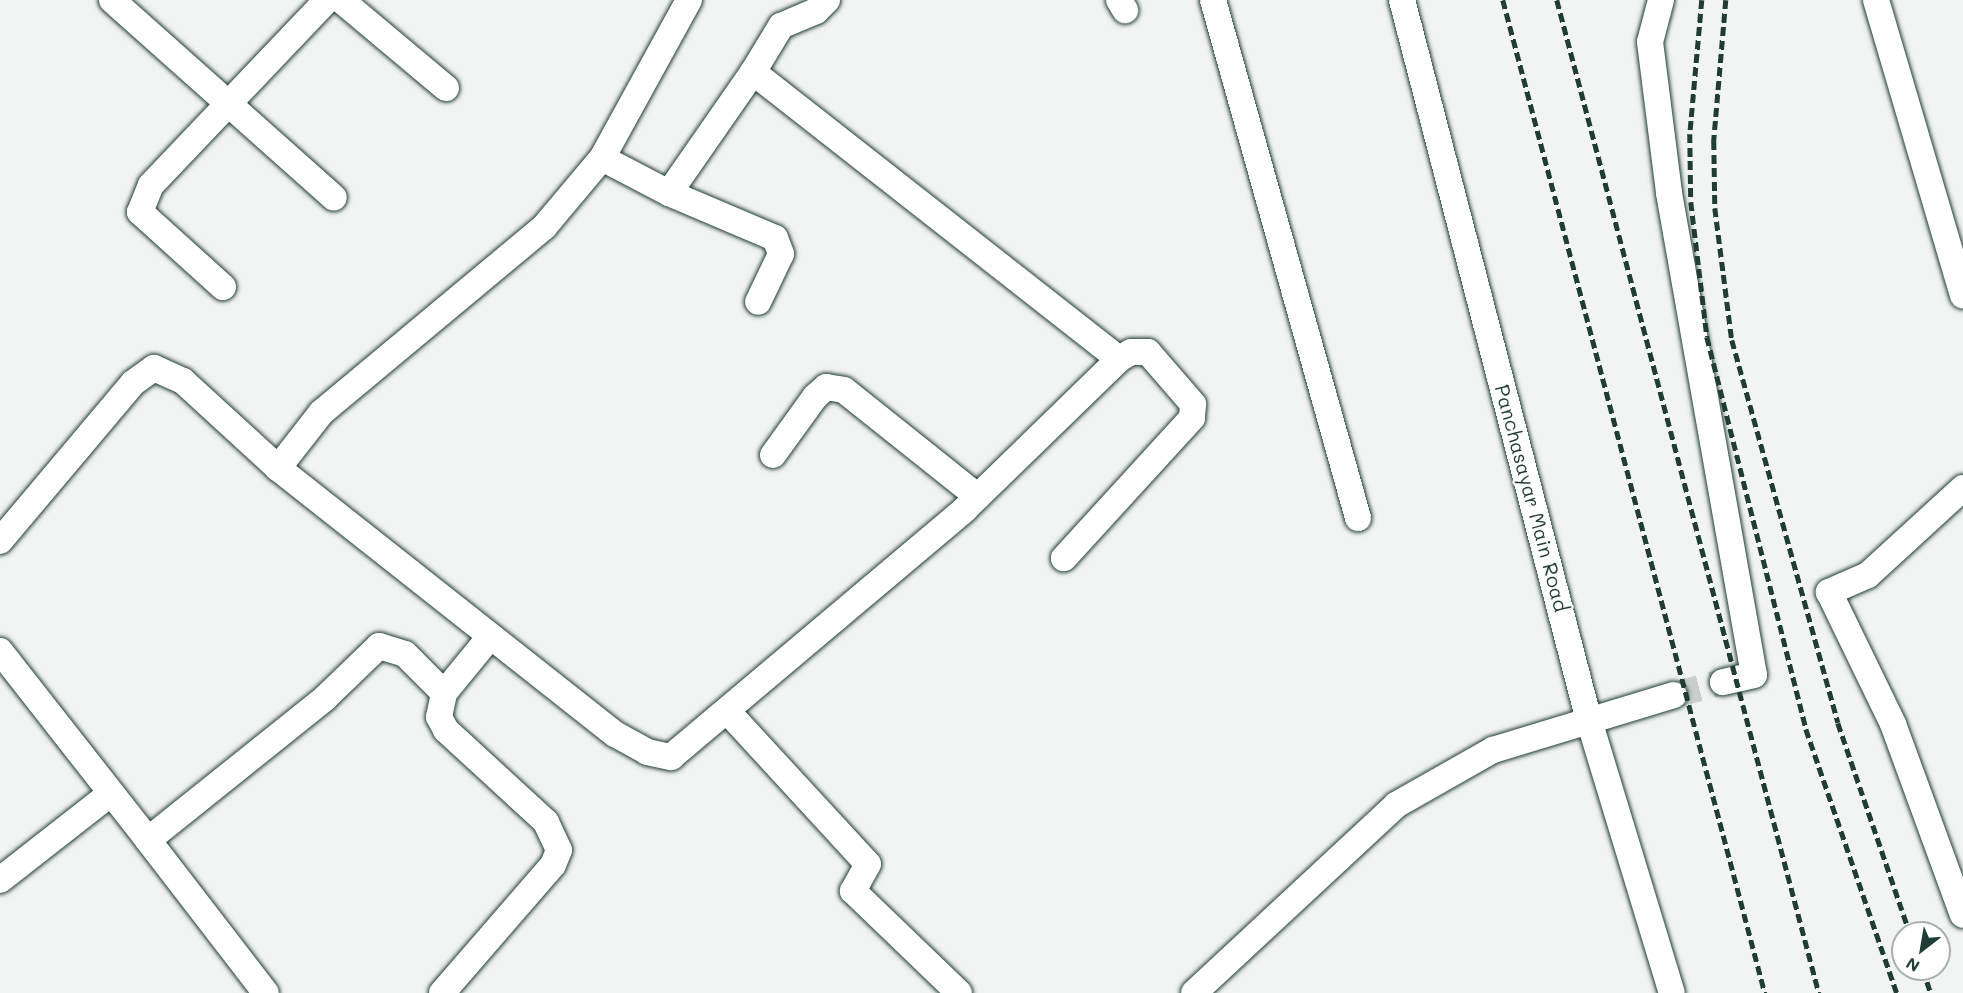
<!DOCTYPE html>
<style>
body{margin:0}
#map{position:relative;width:1963px;height:993px;overflow:hidden;background:#f2f3f3;font-family:Mali,sans-serif}
div>[style]{position:absolute}
[style*='--x']{left:calc(var(--x)*1px);top:calc(var(--y)*1px);width:calc(var(--w)*1px);rotate:calc(var(--a)*1deg)}
.street-tunnel>*{height:26px;margin-top:-13px;transform-origin:0;background:repeating-linear-gradient(90deg,#c8cfcd 0 26px,transparent 0 39px)}
.roads{filter:drop-shadow(0 0 2px #1f3d34) drop-shadow(0 0 2px #1f3d34)}
.street>*{height:26px;margin:-13px;padding:0 13px;transform-origin:13px;border-radius:13px;background:#fff}
.rail>*{height:4.5px;margin-top:-2.25px;transform-origin:0;background:repeating-linear-gradient(90deg,#1f3d34 0 9px,transparent 0 13.5px)}
span{translate:-50% -50%;white-space:nowrap;text-align:center;line-height:1.15;-webkit-text-stroke:4.5px #fff;paint-order:stroke}
.street-label{font-size:20px;color:#1f3d34}
.north{position:absolute;left:1891px;top:921px;width:60px;height:60px;box-sizing:border-box;background:#fff;border:2px solid #a5b1ae;border-radius:50%;rotate:211deg;font-size:16px;font-weight:700;line-height:24px;text-align:center;color:#1f3d34}
.north::after{content:'';display:block;margin:auto;width:21px;height:27px;background:#1f3d34;clip-path:polygon(50% 0,100% 100%,50% 72%,0 100%)}
</style>
<div id="map">
<div class="street-tunnel">
<div style="--x:1674;--y:695;--w:51;--a:-14.9"></div>
</div>
<div class="roads">
<div class="street">
<div style="--x:112;--y:0;--w:297;--a:41.7"></div>
<div style="--x:341;--y:0;--w:137;--a:40"></div>
<div style="--x:689;--y:0;--w:180;--a:118.8"></div>
<div style="--x:602;--y:158;--w:76;--a:27.6"></div>
<div style="--x:669;--y:193;--w:147;--a:-55.2"></div>
<div style="--x:827;--y:0;--w:16;--a:135"></div>
<div style="--x:816;--y:11;--w:38;--a:157"></div>
<div style="--x:781;--y:26;--w:54;--a:121.3"></div>
<div style="--x:753;--y:72;--w:465;--a:38.1"></div>
<div style="--x:1119;--y:0;--w:12;--a:59"></div>
<div style="--x:1213;--y:0;--w:538;--a:74.36"></div>
<div style="--x:1402;--y:0;--w:741;--a:75.46"></div>
<div style="--x:1588;--y:717;--w:288;--a:73.1"></div>
<div style="--x:1661;--y:0;--w:43;--a:104.7"></div>
<div style="--x:1650;--y:42;--w:152;--a:82.8"></div>
<div style="--x:1669;--y:193;--w:489;--a:80"></div>
<div style="--x:1754;--y:675;--w:32;--a:167"></div>
<div style="--x:1876;--y:0;--w:308;--a:73.6"></div>
<div style="--x:602;--y:158;--w:90;--a:130"></div>
<div style="--x:544;--y:227;--w:290;--a:140.2"></div>
<div style="--x:321;--y:413;--w:70;--a:128"></div>
<div style="--x:278;--y:468;--w:429;--a:38.3"></div>
<div style="--x:615;--y:734;--w:37;--a:29"></div>
<div style="--x:647;--y:752;--w:25;--a:12"></div>
<div style="--x:671;--y:757;--w:385;--a:-40.1"></div>
<div style="--x:965;--y:509;--w:215;--a:-44.2"></div>
<div style="--x:1119;--y:359;--w:14;--a:-30"></div>
<div style="--x:1131;--y:352;--w:17;--a:0"></div>
<div style="--x:1148;--y:352;--w:69;--a:49.1"></div>
<div style="--x:1193;--y:404;--w:14;--a:94"></div>
<div style="--x:1192;--y:418;--w:190;--a:132.4"></div>
<div style="--x:669;--y:193;--w:115;--a:23"></div>
<div style="--x:775;--y:238;--w:17;--a:69"></div>
<div style="--x:781;--y:254;--w:53;--a:115.6"></div>
<div style="--x:223;--y:287;--w:112;--a:-137.9"></div>
<div style="--x:140;--y:212;--w:29;--a:-68"></div>
<div style="--x:151;--y:185;--w:255;--a:-46.4"></div>
<div style="--x:773;--y:455;--w:72;--a:-54.1"></div>
<div style="--x:815;--y:397;--w:15;--a:-42"></div>
<div style="--x:826;--y:387;--w:18;--a:9"></div>
<div style="--x:844;--y:390;--w:171;--a:38.6"></div>
<div style="--x:1963;--y:488;--w:129;--a:137.5"></div>
<div style="--x:1868;--y:575;--w:43;--a:156.4"></div>
<div style="--x:1829;--y:592;--w:147;--a:64.1"></div>
<div style="--x:1893;--y:724;--w:203;--a:69.9"></div>
<div style="--x:0;--y:541;--w:207;--a:-49.9"></div>
<div style="--x:133;--y:383;--w:26;--a:-36"></div>
<div style="--x:154;--y:368;--w:32;--a:24"></div>
<div style="--x:183;--y:381;--w:129;--a:42.5"></div>
<div style="--x:0;--y:651;--w:240;--a:51.9"></div>
<div style="--x:148;--y:840;--w:227;--a:-38.7"></div>
<div style="--x:325;--y:698;--w:75;--a:-43.9"></div>
<div style="--x:379;--y:646;--w:27;--a:17"></div>
<div style="--x:405;--y:654;--w:55;--a:45"></div>
<div style="--x:729;--y:713;--w:205;--a:47.4"></div>
<div style="--x:868;--y:864;--w:31;--a:119"></div>
<div style="--x:853;--y:891;--w:147;--a:43.9"></div>
<div style="--x:148;--y:840;--w:193;--a:52.4"></div>
<div style="--x:0;--y:880;--w:140;--a:-38"></div>
<div style="--x:442;--y:993;--w:169;--a:-49.1"></div>
<div style="--x:553;--y:865;--w:16;--a:-68"></div>
<div style="--x:559;--y:850;--w:31;--a:-115"></div>
<div style="--x:546;--y:822;--w:136;--a:-137.4"></div>
<div style="--x:446;--y:730;--w:15;--a:-118"></div>
<div style="--x:439;--y:717;--w:25;--a:-78"></div>
<div style="--x:444;--y:693;--w:71;--a:-50.7"></div>
<div style="--x:1194;--y:993;--w:276;--a:-42.9"></div>
<div style="--x:1396;--y:805;--w:112;--a:-29.6"></div>
<div style="--x:1493;--y:750;--w:189;--a:-16.9"></div>
</div>
</div>
<div class="rail">
<div style="--x:1503;--y:0;--w:1027;--a:75.22"></div>
<div style="--x:1557;--y:0;--w:1027;--a:75.22"></div>
<div style="--x:1702;--y:0;--w:135;--a:95.1"></div>
<div style="--x:1690;--y:134;--w:68;--a:89.2"></div>
<div style="--x:1691;--y:202;--w:136;--a:83.2"></div>
<div style="--x:1707;--y:337;--w:404;--a:75.8"></div>
<div style="--x:1806;--y:729;--w:279;--a:71"></div>
<div style="--x:1726;--y:0;--w:142;--a:94.9"></div>
<div style="--x:1714;--y:141;--w:67;--a:89.1"></div>
<div style="--x:1715;--y:208;--w:133;--a:82.7"></div>
<div style="--x:1732;--y:340;--w:397;--a:74.5"></div>
<div style="--x:1838;--y:723;--w:222;--a:71.1"></div>
<div style="--x:1923;--y:969;--w:25;--a:72"></div>
</div>
<div class="street-label">
<span style="left:1532px;top:498px;rotate:75deg">Panchasayar Main Road</span>
</div>
<div class="north">N</div>
</div>
